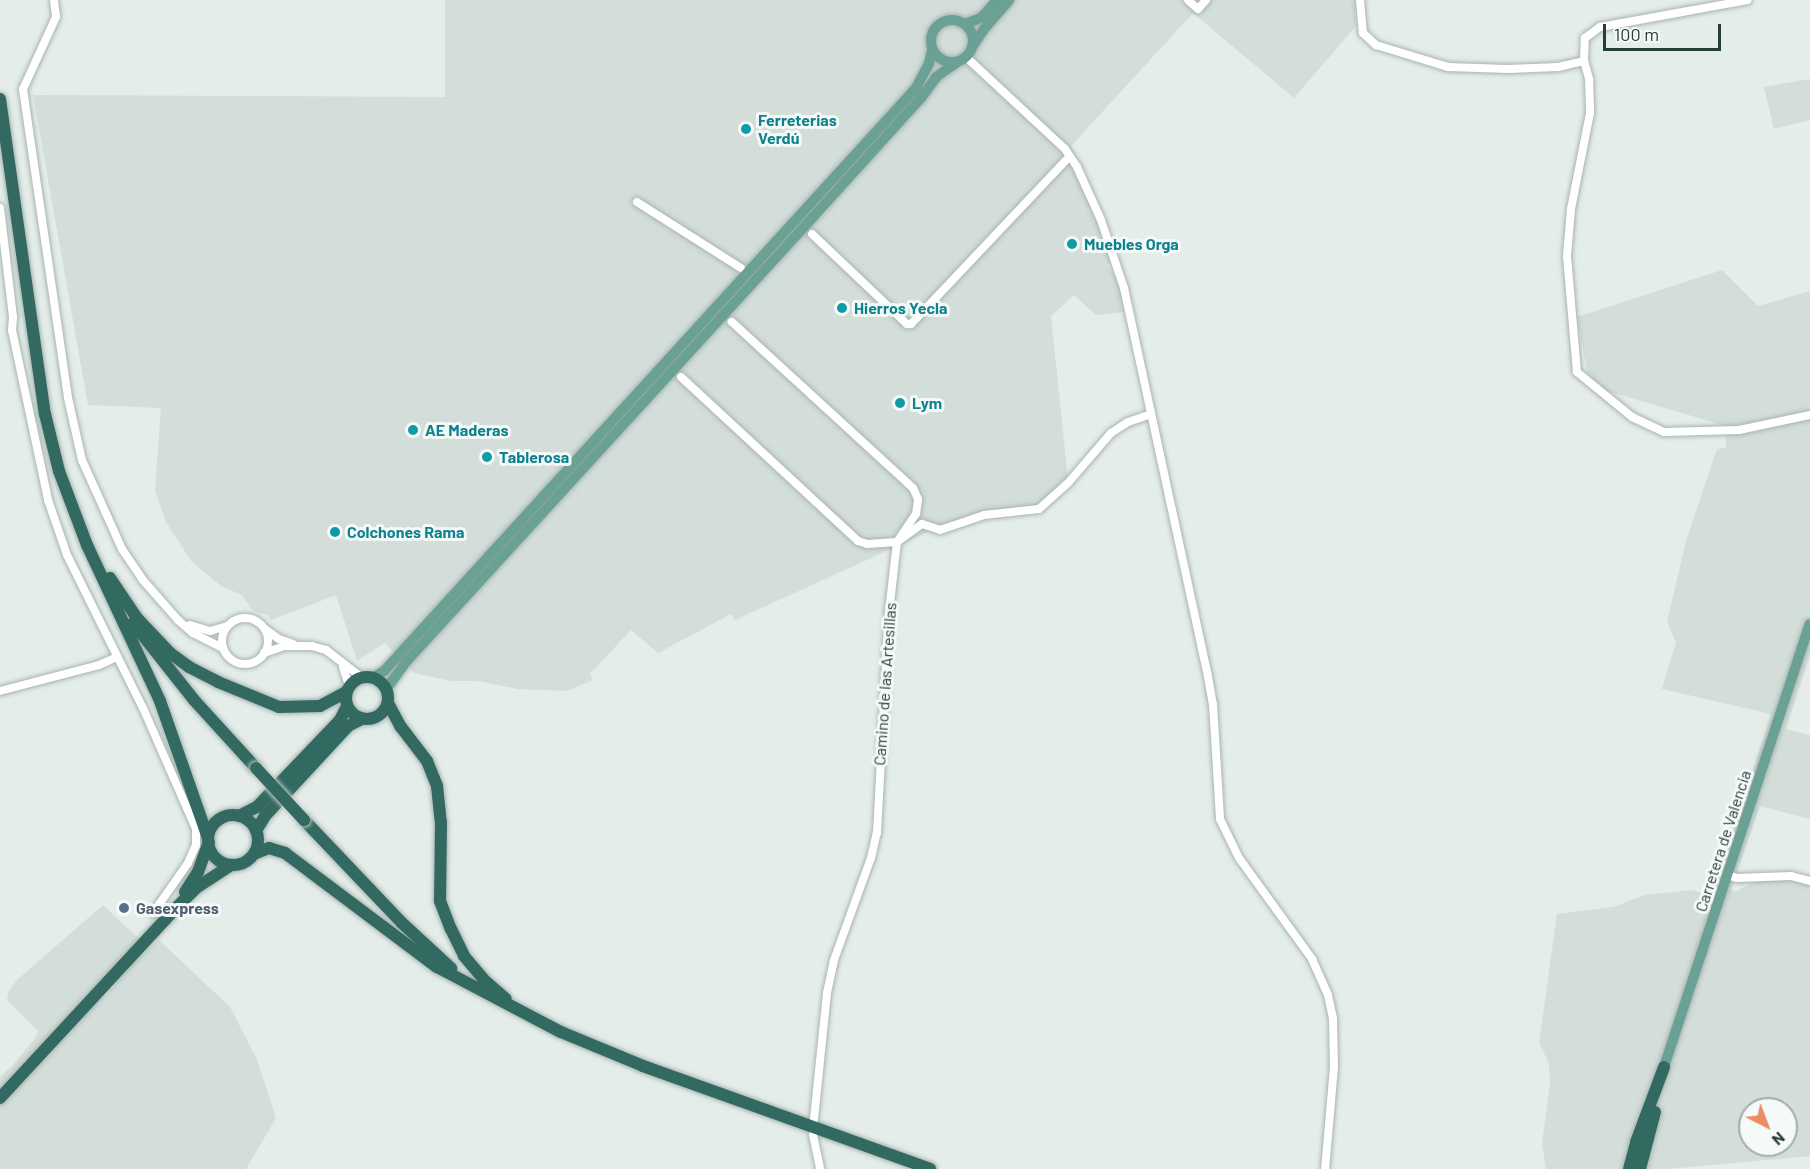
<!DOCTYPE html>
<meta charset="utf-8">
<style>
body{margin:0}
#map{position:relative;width:1810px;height:1169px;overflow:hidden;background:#e4edea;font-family:Barlow,sans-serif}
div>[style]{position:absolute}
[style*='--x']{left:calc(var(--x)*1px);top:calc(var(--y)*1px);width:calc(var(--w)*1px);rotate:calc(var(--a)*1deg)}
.built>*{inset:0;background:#d3ddd9}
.roads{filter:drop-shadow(0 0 2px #a7b5b1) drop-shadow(0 0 2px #a7b5b1)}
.minor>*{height:8px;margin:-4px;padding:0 4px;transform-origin:4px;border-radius:4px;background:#fff}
.minor>.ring{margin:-4px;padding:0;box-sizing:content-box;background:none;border:8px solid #fff;border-radius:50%}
.major>*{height:10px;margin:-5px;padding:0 5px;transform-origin:5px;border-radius:5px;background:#6ba095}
.major>.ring{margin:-5px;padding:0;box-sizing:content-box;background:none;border:10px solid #6ba095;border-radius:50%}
.highway>*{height:12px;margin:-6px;padding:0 6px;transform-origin:6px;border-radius:6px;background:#326960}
.highway>.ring{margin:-6px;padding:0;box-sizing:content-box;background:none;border:12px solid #326960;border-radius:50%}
.bridges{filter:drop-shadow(0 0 2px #c2c9c7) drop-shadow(0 0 2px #c2c9c7)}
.highway-bridge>*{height:12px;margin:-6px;padding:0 6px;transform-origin:6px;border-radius:6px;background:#326960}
.dots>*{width:16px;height:16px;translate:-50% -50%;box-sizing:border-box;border:3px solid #f5f9f7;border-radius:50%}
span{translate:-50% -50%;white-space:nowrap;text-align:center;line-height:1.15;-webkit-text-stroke:6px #f5f9f7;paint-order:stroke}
.culture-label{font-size:16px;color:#0d838f;font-weight:700}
.left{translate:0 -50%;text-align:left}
.street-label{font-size:16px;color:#243e38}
.service-label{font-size:16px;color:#4e5e75;font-weight:700}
.north{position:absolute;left:1738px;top:1097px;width:60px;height:60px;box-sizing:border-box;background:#f5f9f7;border:2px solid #a1aeab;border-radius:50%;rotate:138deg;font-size:16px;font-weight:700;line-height:24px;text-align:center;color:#243e38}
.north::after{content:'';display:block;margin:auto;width:21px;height:27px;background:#eb8c65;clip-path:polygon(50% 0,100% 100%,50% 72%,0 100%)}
.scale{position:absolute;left:1603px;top:24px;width:118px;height:27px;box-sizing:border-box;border:3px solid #243e38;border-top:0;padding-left:8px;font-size:18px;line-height:21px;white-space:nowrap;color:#243e38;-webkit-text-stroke:4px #f5f9f7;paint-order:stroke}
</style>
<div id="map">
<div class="built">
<div style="clip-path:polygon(445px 0,1355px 0,1356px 26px,1294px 98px,1193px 13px,1071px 146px,1101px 214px,1112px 259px,1107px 265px,1119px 282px,1126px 312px,1096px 315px,1074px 295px,1051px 316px,1068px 480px,1033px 509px,986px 510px,926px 533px,735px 620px,731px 614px,658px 653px,631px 630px,590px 674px,593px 680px,567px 691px,518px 689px,478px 681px,451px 681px,414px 673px,385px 643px,357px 661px,336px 595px,271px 620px,268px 615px,253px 611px,242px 595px,221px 586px,191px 561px,166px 522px,155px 491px,161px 408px,88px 405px,33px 95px,445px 97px)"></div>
<div style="clip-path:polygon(1810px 79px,1810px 120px,1774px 129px,1764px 87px)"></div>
<div style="clip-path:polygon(evenodd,1722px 270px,1758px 306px,1810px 291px,1810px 655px,1786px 729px,1810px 735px,1810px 819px,1760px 806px,1731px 889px,1735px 892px,1758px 880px,1794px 880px,1810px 885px,1810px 1156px,1668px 1169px,1546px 1169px,1542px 1144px,1550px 1083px,1549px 1063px,1539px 1043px,1557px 914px,1613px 907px,1645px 895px,1692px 890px,1713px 897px,1771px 714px,1662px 689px,1676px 642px,1667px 622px,1686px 541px,1717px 449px,1726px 448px,1726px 426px,1590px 386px,1577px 317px,1722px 270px,1750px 1109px,1786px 1109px,1786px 1145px,1750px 1145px,1750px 1109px)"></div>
<div style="clip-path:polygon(103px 905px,139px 939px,93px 991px,104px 999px,134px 962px,159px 940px,230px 1007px,257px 1060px,276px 1118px,246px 1169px,0 1169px,0 1077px,15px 1063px,38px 1034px,37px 1030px,7px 1000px,9px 991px,17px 980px)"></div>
</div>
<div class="roads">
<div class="minor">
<div style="--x:54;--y:0;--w:17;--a:83"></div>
<div style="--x:56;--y:17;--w:79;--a:114.6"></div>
<div style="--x:23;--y:89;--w:312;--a:81.7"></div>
<div style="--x:68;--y:398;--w:64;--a:77.3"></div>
<div style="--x:82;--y:460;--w:98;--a:65.8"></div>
<div style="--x:122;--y:549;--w:36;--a:56"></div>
<div style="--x:142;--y:579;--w:55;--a:48.7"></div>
<div style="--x:178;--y:620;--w:20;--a:41"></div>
<div style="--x:193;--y:633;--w:34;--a:27"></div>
<div style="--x:1188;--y:0;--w:13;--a:42"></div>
<div style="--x:1198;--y:9;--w:12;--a:-48"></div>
<div style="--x:1360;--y:0;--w:33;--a:85"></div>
<div style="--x:1363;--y:33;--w:18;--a:43"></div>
<div style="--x:1376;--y:45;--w:75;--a:17"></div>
<div style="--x:1448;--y:67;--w:60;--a:1.9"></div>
<div style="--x:1508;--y:69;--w:50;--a:-2.3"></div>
<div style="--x:1558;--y:67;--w:27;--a:-13"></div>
<div style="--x:1584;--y:61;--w:23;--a:-88"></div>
<div style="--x:1585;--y:38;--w:19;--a:-36"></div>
<div style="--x:1600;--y:27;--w:150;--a:-10.3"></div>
<div style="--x:966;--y:57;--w:135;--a:42.9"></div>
<div style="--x:1065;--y:149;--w:22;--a:56"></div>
<div style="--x:1077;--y:167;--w:58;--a:65.6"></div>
<div style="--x:1101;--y:220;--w:72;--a:71.3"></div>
<div style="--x:1124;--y:288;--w:392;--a:77.8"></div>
<div style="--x:1207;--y:671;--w:34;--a:80"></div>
<div style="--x:1213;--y:704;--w:115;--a:86.5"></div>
<div style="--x:1220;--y:819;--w:43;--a:64"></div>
<div style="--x:1239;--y:858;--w:125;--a:54.1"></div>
<div style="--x:1312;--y:959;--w:39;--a:66"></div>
<div style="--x:1328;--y:995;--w:25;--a:78"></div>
<div style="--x:1333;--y:1019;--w:48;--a:88.8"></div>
<div style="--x:1334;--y:1067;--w:102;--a:95"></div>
<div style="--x:1584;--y:61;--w:19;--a:74"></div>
<div style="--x:1589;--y:79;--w:34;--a:88"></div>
<div style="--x:1590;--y:113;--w:98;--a:101.2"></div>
<div style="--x:1571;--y:209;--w:47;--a:94.9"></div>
<div style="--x:1567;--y:256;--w:116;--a:85.1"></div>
<div style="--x:1577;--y:372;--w:71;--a:39.3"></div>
<div style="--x:1632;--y:417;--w:35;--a:25"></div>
<div style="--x:1664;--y:432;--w:75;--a:-1.5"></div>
<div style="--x:1739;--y:430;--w:73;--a:-11.9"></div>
<div style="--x:637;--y:202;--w:123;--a:32.4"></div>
<div style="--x:0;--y:208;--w:110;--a:83.2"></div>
<div style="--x:13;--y:317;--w:13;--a:94"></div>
<div style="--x:12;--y:330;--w:174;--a:78"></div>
<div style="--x:48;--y:500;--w:58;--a:70.9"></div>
<div style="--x:67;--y:555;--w:171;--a:63.6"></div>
<div style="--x:143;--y:708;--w:132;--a:66.3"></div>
<div style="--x:196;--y:829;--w:16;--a:90"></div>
<div style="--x:196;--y:845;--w:20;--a:114"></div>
<div style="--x:188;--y:863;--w:61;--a:125"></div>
<div style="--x:812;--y:234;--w:131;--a:43.5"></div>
<div style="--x:907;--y:324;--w:4;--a:0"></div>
<div style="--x:911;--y:324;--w:231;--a:-46.6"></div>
<div style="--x:681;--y:377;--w:241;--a:42.8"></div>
<div style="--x:858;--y:541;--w:9;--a:18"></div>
<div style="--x:867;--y:544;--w:30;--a:-4"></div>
<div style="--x:897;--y:542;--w:34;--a:-56"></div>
<div style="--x:916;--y:514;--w:15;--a:-82"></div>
<div style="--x:918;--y:499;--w:12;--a:-114"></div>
<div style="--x:913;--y:488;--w:246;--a:-137.5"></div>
<div class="ring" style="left:222px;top:618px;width:38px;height:38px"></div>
<div style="--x:190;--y:625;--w:21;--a:17"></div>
<div style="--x:210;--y:631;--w:18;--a:-16"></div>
<div style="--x:265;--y:629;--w:17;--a:36"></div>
<div style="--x:279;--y:639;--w:15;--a:20"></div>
<div style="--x:264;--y:653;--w:21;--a:-19"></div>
<div style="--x:284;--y:646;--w:28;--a:0"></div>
<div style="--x:312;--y:646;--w:15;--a:16"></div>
<div style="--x:326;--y:650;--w:44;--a:37.6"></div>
<div style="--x:343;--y:667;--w:20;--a:72"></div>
<div style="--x:0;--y:691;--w:102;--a:-14.7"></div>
<div style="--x:99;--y:665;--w:20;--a:-24"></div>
<div style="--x:1727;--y:875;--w:10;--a:17"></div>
<div style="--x:1737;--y:878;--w:54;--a:-2.1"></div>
<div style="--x:1791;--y:876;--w:20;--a:15"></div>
<div style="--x:814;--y:1119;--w:127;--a:-84.1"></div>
<div style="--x:827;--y:993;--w:34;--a:-78"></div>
<div style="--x:834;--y:960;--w:109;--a:-70.1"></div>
<div style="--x:871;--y:858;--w:26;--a:-77"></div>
<div style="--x:877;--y:833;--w:221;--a:-86.9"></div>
<div style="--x:889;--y:612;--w:70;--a:-83.5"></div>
<div style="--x:897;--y:542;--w:31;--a:-36"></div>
<div style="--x:922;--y:524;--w:19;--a:18"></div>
<div style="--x:940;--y:530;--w:46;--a:-18.8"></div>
<div style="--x:984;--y:515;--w:55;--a:-6.2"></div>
<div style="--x:1039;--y:509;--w:39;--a:-42"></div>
<div style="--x:1068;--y:483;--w:66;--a:-49.3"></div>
<div style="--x:1111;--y:433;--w:20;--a:-33"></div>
<div style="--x:1128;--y:422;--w:24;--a:-19"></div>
<div style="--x:813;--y:1135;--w:35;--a:78"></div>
</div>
<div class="major">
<div class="ring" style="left:931px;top:20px;width:32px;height:32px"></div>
<div style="--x:965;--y:24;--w:17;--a:-21"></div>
<div style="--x:981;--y:18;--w:24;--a:-48"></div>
<div style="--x:972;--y:47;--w:23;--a:-56"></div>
<div style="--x:985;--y:28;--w:37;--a:-49"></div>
<div style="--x:374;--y:677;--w:12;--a:-31"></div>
<div style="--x:384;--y:671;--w:789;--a:-47.62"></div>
<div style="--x:916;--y:88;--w:27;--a:-62"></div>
<div style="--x:929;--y:64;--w:14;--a:-78"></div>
<div style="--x:387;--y:688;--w:31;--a:-54"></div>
<div style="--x:405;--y:663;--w:604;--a:-47.55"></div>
<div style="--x:813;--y:217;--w:161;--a:-47.8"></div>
<div style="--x:921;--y:98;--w:26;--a:-54"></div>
<div style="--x:936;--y:77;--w:28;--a:-35"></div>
<div style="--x:1664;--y:1067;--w:466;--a:-71.8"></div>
</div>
<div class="highway">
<div style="--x:0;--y:99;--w:318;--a:81.9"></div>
<div style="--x:45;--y:414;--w:59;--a:76.2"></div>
<div style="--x:59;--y:471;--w:79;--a:69.3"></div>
<div style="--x:87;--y:545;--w:172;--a:64.9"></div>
<div style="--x:160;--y:701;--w:145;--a:70.7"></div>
<div style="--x:110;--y:578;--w:48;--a:56"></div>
<div style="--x:137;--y:618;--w:48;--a:46.7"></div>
<div style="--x:170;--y:653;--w:24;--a:36"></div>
<div style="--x:189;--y:667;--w:33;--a:27"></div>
<div style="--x:218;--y:682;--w:66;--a:22.3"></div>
<div style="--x:279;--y:707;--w:41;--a:-1.4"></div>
<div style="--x:320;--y:706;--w:30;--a:-28"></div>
<div style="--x:133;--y:623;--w:98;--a:51.6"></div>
<div style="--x:194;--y:700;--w:92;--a:47.6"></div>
<div class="ring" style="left:346px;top:677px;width:30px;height:30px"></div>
<div style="--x:388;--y:703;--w:27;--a:62"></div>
<div style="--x:401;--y:727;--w:43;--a:52.6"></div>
<div style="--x:427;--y:761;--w:27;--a:68"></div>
<div style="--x:437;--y:786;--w:36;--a:84"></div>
<div style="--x:441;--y:822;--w:79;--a:90.7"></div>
<div style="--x:440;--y:901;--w:30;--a:69"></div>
<div style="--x:451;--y:929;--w:30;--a:64"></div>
<div style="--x:464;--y:956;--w:30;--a:50"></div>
<div style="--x:483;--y:979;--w:30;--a:41"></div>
<div class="ring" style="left:208px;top:815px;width:38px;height:38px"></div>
<div style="--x:239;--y:816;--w:20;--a:-27"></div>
<div style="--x:257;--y:807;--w:120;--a:-46.3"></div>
<div style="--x:340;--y:720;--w:16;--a:-63"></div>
<div style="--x:304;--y:820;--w:142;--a:46.4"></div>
<div style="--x:402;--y:923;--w:67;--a:42.6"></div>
<div style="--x:256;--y:831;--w:17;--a:-59"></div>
<div style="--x:265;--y:816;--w:122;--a:-47.3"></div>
<div style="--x:348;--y:726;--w:16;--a:-27"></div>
<div style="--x:254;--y:854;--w:16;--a:-22"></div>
<div style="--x:269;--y:848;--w:17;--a:17"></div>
<div style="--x:285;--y:853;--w:190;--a:36.9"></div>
<div style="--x:437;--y:967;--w:140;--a:27.7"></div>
<div style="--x:561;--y:1032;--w:89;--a:22.5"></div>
<div style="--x:643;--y:1066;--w:305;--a:19.7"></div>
<div style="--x:185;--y:892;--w:24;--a:-57"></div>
<div style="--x:198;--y:872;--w:32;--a:-70"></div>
<div style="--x:0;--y:1098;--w:255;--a:-47.2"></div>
<div style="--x:173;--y:911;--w:33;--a:-45"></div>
<div style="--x:196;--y:888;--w:42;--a:-33.3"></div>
<div style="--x:1629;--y:1169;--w:28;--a:-75"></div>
<div style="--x:1636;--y:1142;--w:80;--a:-69.5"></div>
<div style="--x:1640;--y:1169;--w:59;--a:-75.3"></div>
</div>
</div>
<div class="bridges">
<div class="highway-bridge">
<div style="--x:256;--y:768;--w:71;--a:47.3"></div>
</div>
</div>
<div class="dots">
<div style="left:746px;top:129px;background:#0f9aa8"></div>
<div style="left:1072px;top:244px;background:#0f9aa8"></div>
<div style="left:842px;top:308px;background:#0f9aa8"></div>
<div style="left:900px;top:403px;background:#0f9aa8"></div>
<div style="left:413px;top:430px;background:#0f9aa8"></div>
<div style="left:487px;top:457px;background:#0f9aa8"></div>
<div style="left:335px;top:532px;background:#0f9aa8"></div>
<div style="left:124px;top:908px;background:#5c6f8a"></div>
</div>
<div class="culture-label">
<span class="left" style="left:758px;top:129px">Ferreterias<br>Verdú</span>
<span class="left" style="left:1084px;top:244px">Muebles Orga</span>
<span class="left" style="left:854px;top:308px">Hierros Yecla</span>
<span class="left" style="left:912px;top:403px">Lym</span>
<span class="left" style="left:425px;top:430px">AE Maderas</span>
<span class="left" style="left:499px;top:457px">Tablerosa</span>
<span class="left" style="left:347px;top:532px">Colchones Rama</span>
</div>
<div class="street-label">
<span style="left:885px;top:684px;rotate:-86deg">Camino de las Artesillas</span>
<span style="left:1723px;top:841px;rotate:-72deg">Carretera de Valencia</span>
</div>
<div class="service-label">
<span class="left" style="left:136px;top:908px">Gasexpress</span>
</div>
<div class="north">N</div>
<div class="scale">100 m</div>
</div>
